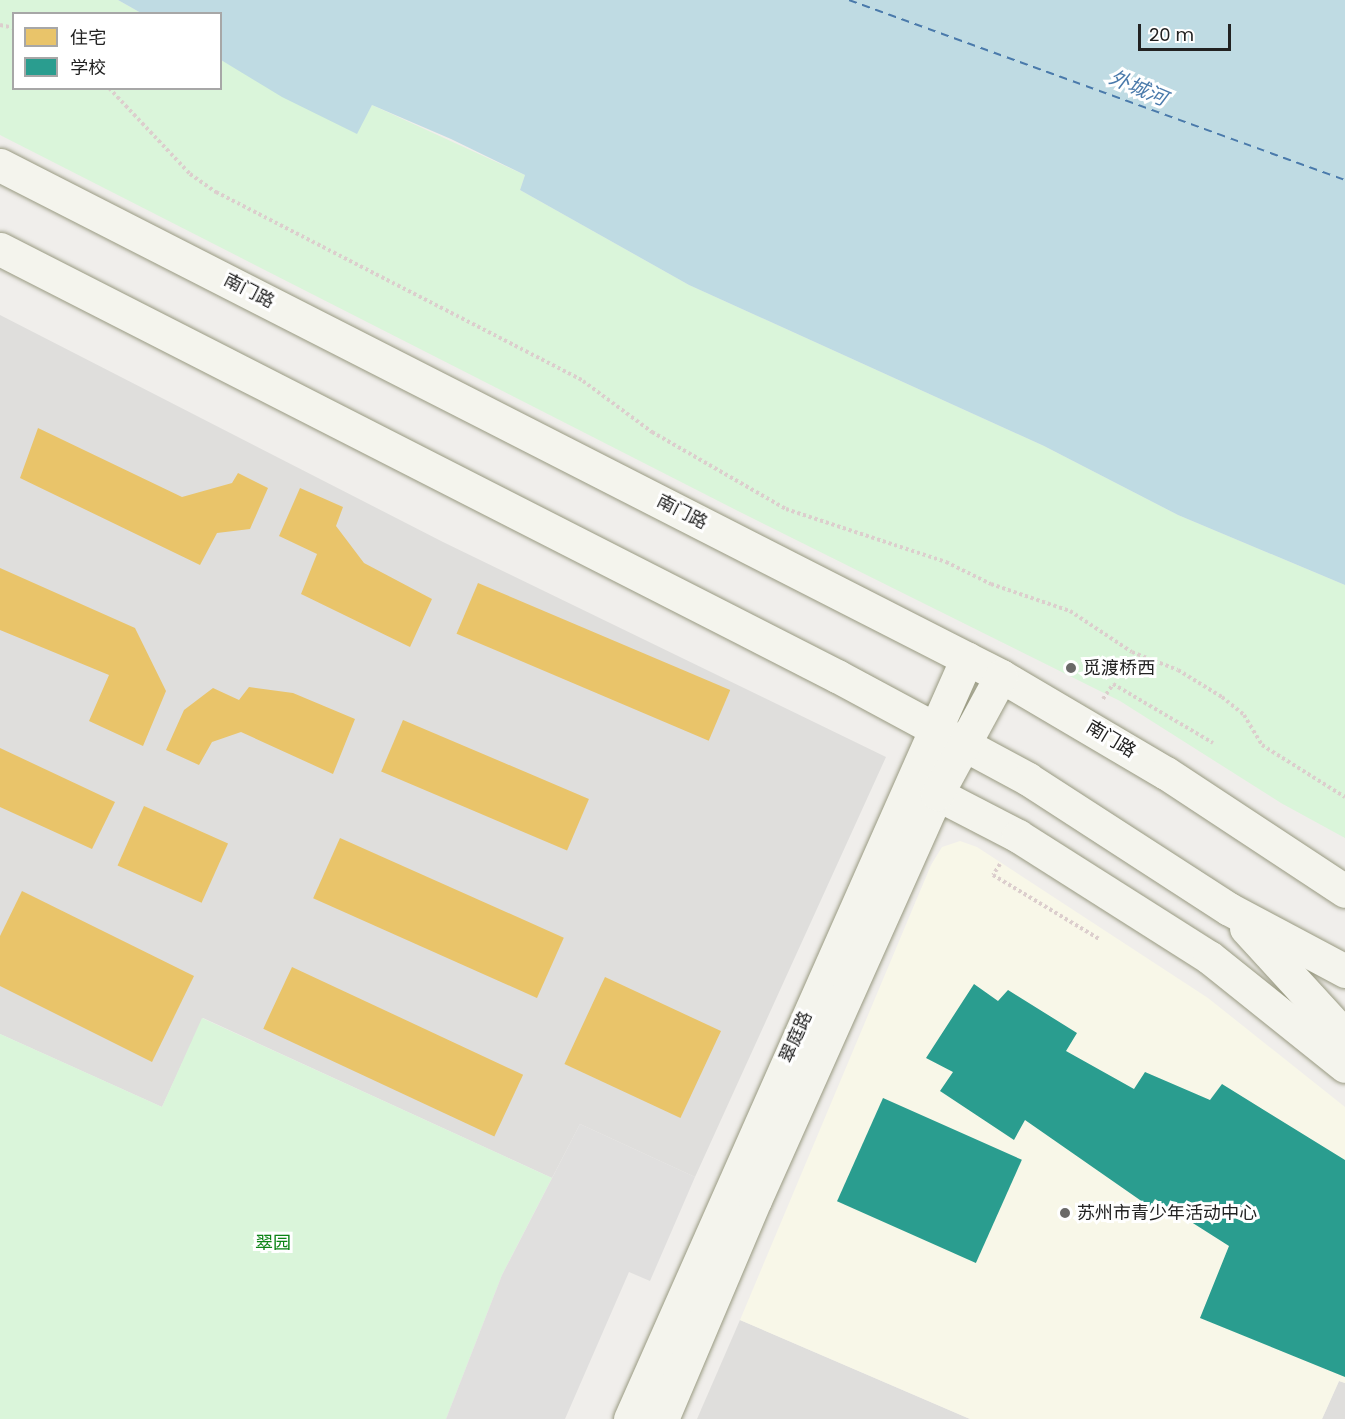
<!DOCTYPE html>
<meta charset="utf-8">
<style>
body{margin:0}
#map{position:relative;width:1345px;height:1419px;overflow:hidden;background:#f0eeeb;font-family:Poppins,"Noto Sans SC",sans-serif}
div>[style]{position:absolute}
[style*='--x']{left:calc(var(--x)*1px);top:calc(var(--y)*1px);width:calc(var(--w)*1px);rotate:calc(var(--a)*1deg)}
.residential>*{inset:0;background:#dfdedc}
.education>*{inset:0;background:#f8f7e8}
.park>*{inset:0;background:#daf5da}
.parking>*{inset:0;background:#e0dfde}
.water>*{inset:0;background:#bfdbe3}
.homes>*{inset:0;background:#e9c46a;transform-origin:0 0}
.schools>*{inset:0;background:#2a9d8f;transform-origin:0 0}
.ferry>*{height:1.5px;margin-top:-0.75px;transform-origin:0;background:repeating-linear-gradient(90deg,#4a7aab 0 8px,transparent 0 14px)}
.path>*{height:4px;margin-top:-2px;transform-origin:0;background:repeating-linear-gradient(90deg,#dccecd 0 3px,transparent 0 6px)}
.roads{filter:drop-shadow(0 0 2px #999a82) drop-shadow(0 0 2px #999a82)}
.secondary>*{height:33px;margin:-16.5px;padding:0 16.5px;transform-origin:16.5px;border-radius:16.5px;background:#f4f4ed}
.dots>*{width:16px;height:16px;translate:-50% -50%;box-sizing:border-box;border:3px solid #fff;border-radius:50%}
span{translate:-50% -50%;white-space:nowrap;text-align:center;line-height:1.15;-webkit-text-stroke:6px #fff;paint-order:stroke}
.street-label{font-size:18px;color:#222}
.poi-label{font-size:18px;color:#222}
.left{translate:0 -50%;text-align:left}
.park-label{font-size:18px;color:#0c8416}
.water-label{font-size:20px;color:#4a7aab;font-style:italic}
.legend{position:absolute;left:12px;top:12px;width:210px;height:78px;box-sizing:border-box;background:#fff;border:2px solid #a7a7a7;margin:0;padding:8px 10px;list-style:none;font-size:18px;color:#222}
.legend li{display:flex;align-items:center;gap:12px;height:30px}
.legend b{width:30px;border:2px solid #a7a7a7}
.scale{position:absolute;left:1138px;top:24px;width:93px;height:27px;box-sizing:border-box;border:3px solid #222;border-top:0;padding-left:8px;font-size:18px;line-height:21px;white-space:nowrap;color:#222;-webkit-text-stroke:4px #fff;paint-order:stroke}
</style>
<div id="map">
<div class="residential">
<div style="clip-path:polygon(0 315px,443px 542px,886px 757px,695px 1177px,580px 1124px,552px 1178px,203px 1018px,162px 1107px,0 1034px)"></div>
<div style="clip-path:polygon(740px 1320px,970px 1419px,697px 1419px)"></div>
<div style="clip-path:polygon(1339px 1381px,1345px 1383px,1345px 1419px,1322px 1419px)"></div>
</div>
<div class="education">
<div style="clip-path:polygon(960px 841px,977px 847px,1208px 998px,1345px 1107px,1345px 1383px,1339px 1381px,1322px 1419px,970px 1419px,740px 1320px,931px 865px,942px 847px)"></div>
</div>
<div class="park">
<div style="clip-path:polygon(0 0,118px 0,141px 13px,14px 14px,14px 88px,220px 88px,221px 60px,356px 133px,372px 105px,525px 175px,520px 190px,689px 285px,1044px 446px,1178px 515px,1345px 585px,1345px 838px,1281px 803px,1120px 701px,738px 511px,0 135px)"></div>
<div style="clip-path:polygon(202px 1018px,552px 1178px,502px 1275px,446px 1419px,0 1419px,0 1034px,162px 1107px)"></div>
</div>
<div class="parking">
<div style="clip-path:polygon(580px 1124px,695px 1177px,650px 1281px,629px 1272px,565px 1419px,446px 1419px,502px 1275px)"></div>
</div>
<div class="water">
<div style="clip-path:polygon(118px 0,1345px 0,1345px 585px,1178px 515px,1044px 446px,689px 285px,520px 190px,525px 175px,451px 139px,372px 105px,357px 134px,282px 97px,221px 60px,220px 14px,141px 13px)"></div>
</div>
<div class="homes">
<div style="clip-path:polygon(38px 428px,182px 497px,232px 483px,238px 473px,268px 488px,250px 529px,217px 533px,200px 565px,20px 478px)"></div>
<div style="clip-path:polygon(300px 488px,343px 507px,336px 526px,364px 563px,432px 599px,410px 647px,301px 594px,317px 554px,279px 536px)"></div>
<div style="clip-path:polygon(0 568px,135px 628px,166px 691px,143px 746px,89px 721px,109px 675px,0 630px)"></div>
<div style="left:478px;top:583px;width:274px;height:55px;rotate:23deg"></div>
<div style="clip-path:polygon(249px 687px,293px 693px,355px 719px,333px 774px,241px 732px,212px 742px,199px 765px,166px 750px,184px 710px,213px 688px,239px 700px)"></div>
<div style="left:403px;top:720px;width:202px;height:56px;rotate:23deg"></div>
<div style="clip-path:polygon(0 748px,115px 802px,92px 849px,0 807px)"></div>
<div style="left:144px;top:806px;width:92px;height:65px;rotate:24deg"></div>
<div style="left:340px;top:838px;width:245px;height:66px;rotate:24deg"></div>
<div style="clip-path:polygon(22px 891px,194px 976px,152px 1062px,0 986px,0 936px)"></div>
<div style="left:292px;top:967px;width:255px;height:68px;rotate:25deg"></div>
<div style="left:605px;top:977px;width:128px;height:96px;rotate:25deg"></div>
</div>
<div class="schools">
<div style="clip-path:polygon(974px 984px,998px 1001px,1008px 990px,1077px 1033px,1066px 1051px,1134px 1089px,1145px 1072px,1210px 1100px,1222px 1084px,1345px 1160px,1345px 1377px,1200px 1318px,1229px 1246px,1155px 1199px,1150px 1207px,1025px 1120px,1014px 1140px,940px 1091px,953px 1072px,926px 1058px)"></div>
<div style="left:883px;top:1098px;width:152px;height:113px;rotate:24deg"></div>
</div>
<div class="ferry">
<div style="--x:849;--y:0;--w:528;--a:19.95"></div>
</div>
<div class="path">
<div style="--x:0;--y:25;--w:14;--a:12"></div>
<div style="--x:109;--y:88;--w:118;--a:46.7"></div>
<div style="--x:190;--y:174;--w:32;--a:35"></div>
<div style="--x:216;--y:192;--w:413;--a:27.2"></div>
<div style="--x:583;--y:381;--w:86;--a:36.5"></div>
<div style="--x:652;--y:432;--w:155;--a:29.9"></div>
<div style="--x:786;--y:509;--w:169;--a:18.3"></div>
<div style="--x:946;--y:562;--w:50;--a:26.1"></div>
<div style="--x:991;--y:584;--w:83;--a:18.9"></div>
<div style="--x:1070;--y:611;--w:74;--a:33.5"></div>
<div style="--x:1132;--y:652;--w:49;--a:21.4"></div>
<div style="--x:1178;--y:670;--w:52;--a:31.5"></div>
<div style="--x:1222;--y:697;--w:28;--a:39"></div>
<div style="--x:1244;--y:715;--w:35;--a:59"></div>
<div style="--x:1262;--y:745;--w:98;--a:32.1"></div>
<div style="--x:1103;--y:699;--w:18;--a:-56"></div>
<div style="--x:1113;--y:684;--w:116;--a:30.5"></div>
<div style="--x:1000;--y:864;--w:13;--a:122"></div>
<div style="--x:993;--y:875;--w:124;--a:31.1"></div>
</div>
<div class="roads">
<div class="secondary">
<div style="--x:0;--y:165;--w:1124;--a:27.04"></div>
<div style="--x:1001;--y:676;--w:191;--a:30.5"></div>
<div style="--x:1166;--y:773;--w:214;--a:33.4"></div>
<div style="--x:0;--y:249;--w:940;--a:27.03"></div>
<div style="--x:837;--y:676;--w:217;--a:28.3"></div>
<div style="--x:1028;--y:779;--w:239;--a:32.9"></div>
<div style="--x:1229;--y:909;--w:132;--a:28.1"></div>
<div style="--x:937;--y:794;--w:91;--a:27.4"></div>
<div style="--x:1018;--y:836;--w:226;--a:32.4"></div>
<div style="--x:1209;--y:957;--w:174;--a:38.7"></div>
<div style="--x:1246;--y:928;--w:147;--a:47.5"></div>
<div style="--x:630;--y:1419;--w:832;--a:-66.11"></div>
<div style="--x:662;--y:1419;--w:238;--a:-67"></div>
<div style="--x:755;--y:1200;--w:445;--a:-65.9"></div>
<div style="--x:937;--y:794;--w:134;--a:-61.5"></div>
</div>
</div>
<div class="dots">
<div style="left:1071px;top:668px;background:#6a6968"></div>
<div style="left:1065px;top:1213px;background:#6a6968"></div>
</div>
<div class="street-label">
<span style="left:249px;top:291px;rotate:27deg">南门路</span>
<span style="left:682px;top:512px;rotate:27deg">南门路</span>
<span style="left:1111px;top:739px;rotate:31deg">南门路</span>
<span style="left:796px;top:1037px;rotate:-66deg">翠庭路</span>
</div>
<div class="poi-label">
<span class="left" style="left:1083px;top:668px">觅渡桥西</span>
<span class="left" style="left:1077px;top:1213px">苏州市青少年活动中心</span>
</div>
<div class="park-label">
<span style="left:273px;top:1243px">翠园</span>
</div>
<div class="water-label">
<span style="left:1138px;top:88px;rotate:23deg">外城河</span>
</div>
<ul class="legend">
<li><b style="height:16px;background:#e9c46a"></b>住宅</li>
<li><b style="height:16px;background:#2a9d8f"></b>学校</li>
</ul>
<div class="scale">20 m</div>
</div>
